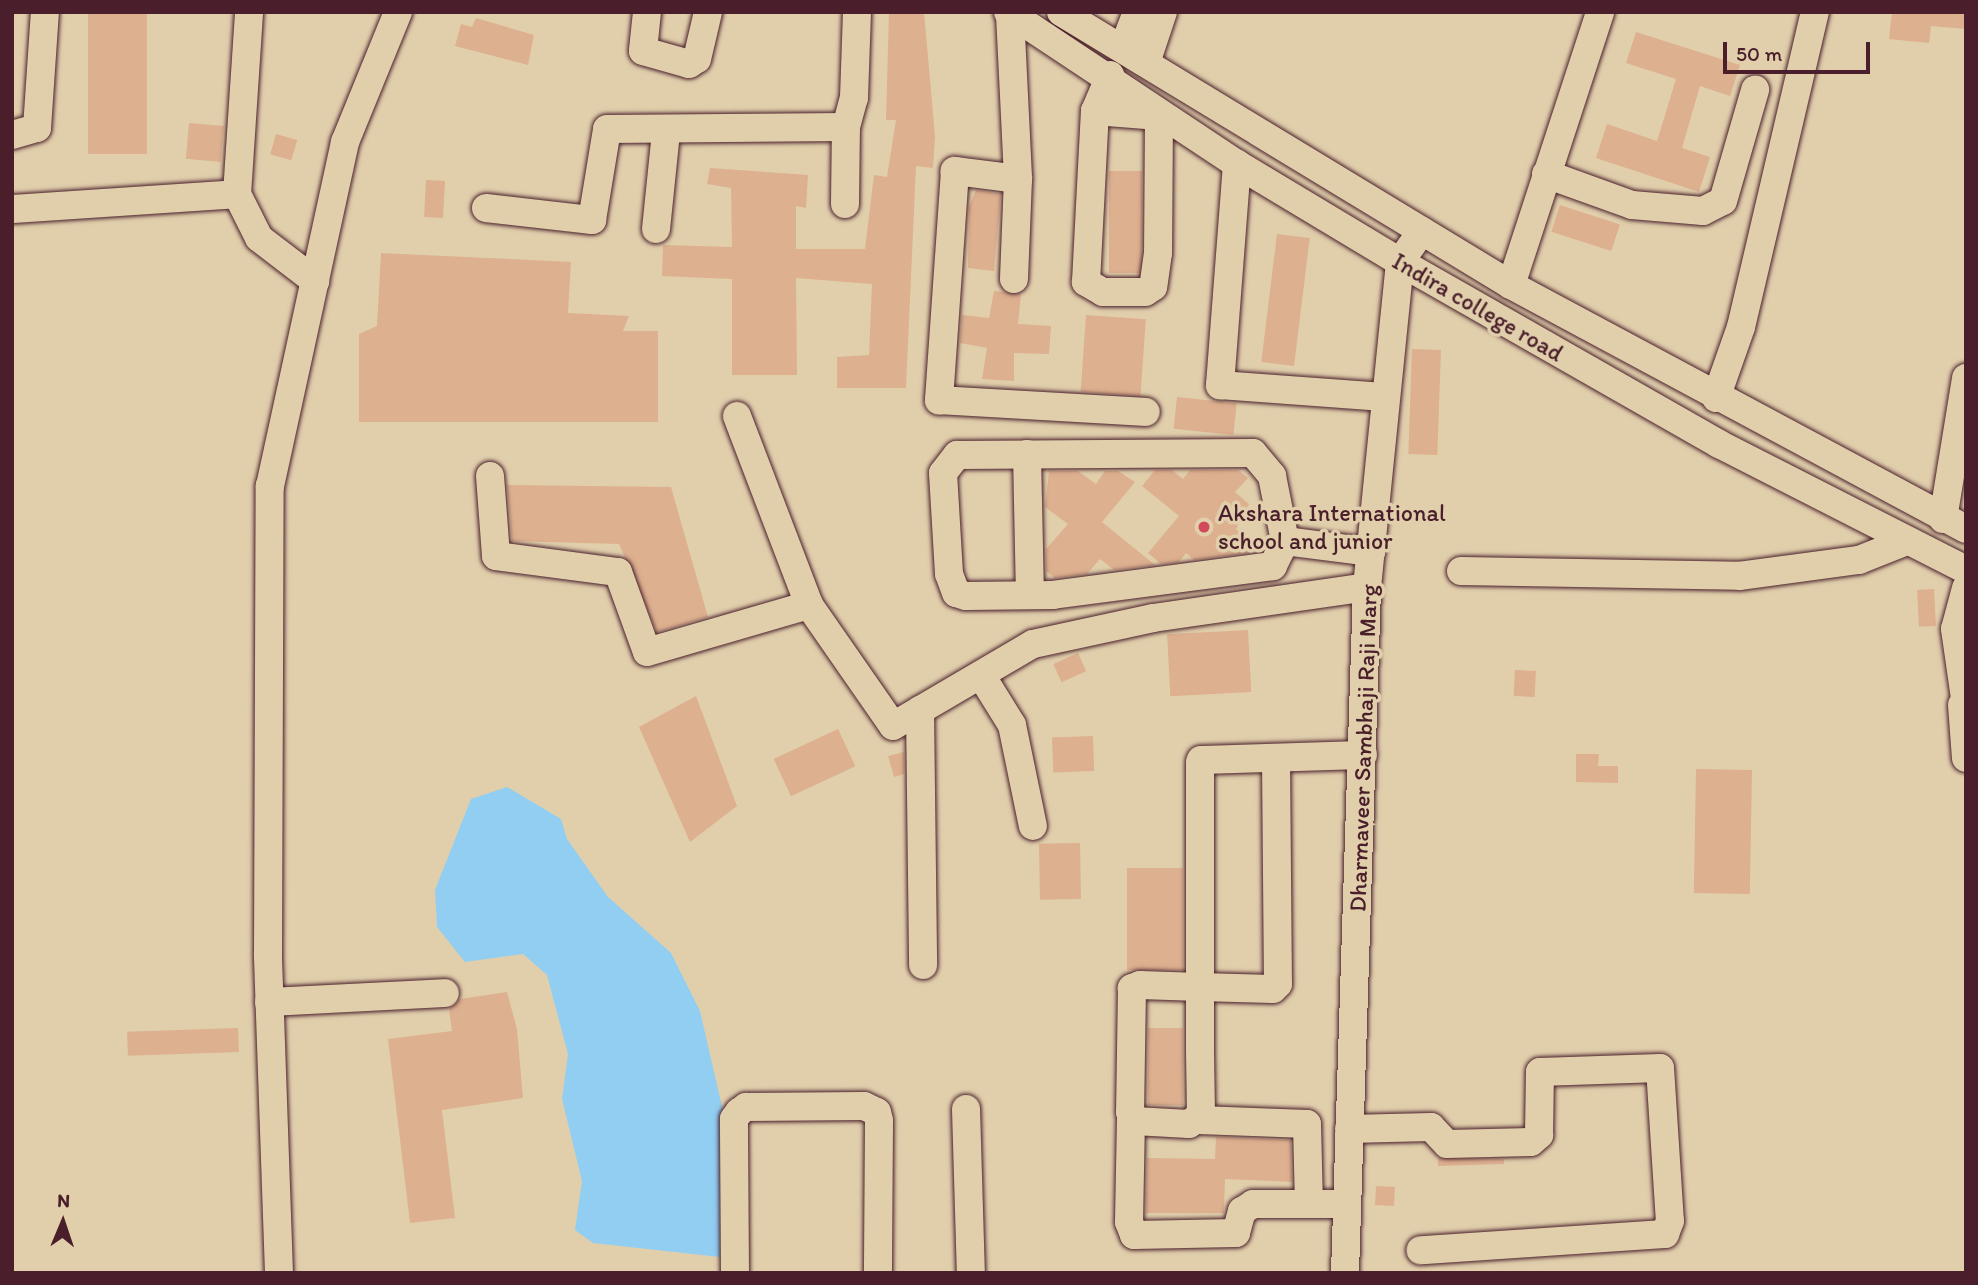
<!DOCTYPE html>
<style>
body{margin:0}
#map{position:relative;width:1978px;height:1285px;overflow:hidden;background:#e1cfac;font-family:Itim,sans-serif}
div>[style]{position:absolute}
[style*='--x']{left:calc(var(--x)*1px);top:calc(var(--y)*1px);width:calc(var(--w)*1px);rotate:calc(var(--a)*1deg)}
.water>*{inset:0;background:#91cef1}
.building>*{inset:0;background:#ddb08f;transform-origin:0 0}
.roads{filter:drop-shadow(0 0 2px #4a1f2b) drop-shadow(0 0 2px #4a1f2b)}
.minor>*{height:28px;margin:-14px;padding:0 14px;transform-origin:14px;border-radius:14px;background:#e1cfac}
.dots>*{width:19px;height:19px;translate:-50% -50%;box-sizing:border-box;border:4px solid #e1cfac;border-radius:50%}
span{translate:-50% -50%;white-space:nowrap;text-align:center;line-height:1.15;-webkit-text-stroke:7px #e1cfac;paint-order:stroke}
.street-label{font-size:24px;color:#4a1f2b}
.poi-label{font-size:24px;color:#4a1f2b}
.left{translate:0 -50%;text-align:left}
.frame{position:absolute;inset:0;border:14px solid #4a1f2b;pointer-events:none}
.north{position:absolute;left:28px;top:1187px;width:70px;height:70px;-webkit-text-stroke:5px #e1cfac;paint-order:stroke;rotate:2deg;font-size:19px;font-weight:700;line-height:28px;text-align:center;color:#4a1f2b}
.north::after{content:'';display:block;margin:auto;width:24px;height:32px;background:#4a1f2b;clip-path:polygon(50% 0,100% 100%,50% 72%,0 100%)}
.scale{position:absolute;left:1723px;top:42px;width:147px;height:32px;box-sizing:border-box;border:4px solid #4a1f2b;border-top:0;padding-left:9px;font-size:21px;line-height:24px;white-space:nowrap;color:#4a1f2b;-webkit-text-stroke:5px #e1cfac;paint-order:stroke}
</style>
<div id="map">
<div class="water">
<div style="clip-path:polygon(507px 787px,561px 819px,567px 839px,608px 897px,671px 953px,700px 1011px,724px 1115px,720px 1257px,593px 1243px,575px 1230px,582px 1181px,562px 1099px,568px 1054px,547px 975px,523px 954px,465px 962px,437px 927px,435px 890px,471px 799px)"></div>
</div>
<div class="building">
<div style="left:88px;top:12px;width:59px;height:142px"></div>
<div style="clip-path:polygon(889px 12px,924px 12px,935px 136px,933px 168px,916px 166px,906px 388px,837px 388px,837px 357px,869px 355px,872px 284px,796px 278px,797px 375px,732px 375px,732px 279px,662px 276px,663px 245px,732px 247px,731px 188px,707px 184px,710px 168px,808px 175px,806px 208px,796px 206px,796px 249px,865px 249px,874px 175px,887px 177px,896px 120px,886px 120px)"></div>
<div style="clip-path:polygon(1892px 12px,1966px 12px,1966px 29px,1931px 26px,1929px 43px,1889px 39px)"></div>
<div style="clip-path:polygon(476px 18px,534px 35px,528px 65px,455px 46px,461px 24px,472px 27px)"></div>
<div style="clip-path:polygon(1636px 32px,1740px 65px,1730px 96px,1700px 86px,1682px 148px,1710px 157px,1699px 192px,1596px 158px,1607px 124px,1657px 141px,1676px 79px,1626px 63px)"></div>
<div style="left:189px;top:123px;width:35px;height:36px;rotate:5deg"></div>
<div style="left:276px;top:134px;width:22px;height:21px;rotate:16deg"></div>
<div style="left:1109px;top:171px;width:33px;height:102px"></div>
<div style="left:426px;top:180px;width:19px;height:37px;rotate:3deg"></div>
<div style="clip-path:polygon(976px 190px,1001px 194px,994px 271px,968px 268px,969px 207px)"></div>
<div style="left:1560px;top:205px;width:63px;height:28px;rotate:18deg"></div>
<div style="left:1277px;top:234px;width:33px;height:129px;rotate:7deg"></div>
<div style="clip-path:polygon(381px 253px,571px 262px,568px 313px,629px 316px,623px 331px,658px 331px,658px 422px,359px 422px,359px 334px,377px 326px)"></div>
<div style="clip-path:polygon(994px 291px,1021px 294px,1018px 324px,1051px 326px,1049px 354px,1014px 353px,1014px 381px,982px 379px,987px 348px,960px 343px,962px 315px,989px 318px)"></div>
<div style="left:1086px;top:315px;width:60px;height:77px;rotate:4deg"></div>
<div style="left:1412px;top:349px;width:29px;height:105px;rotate:2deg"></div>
<div style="left:1177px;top:397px;width:60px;height:32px;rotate:6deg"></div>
<div style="clip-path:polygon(1155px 470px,1172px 470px,1183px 479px,1190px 470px,1238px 470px,1248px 478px,1235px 492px,1249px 504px,1236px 529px,1254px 544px,1247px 553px,1194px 560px,1186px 553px,1179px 562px,1161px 564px,1148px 553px,1179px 516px,1142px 486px)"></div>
<div style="clip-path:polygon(1049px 471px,1078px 471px,1096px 484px,1105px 471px,1118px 471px,1135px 482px,1102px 522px,1155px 565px,1114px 570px,1100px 559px,1087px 574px,1055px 578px,1046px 571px,1046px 549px,1068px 524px,1045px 507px)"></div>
<div style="clip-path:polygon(507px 485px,671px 487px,708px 617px,657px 632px,619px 544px,512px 541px)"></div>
<div style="left:1934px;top:589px;width:37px;height:17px;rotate:87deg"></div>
<div style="left:1248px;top:630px;width:62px;height:81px;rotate:87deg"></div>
<div style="left:1078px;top:653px;width:20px;height:27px;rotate:66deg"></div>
<div style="left:1515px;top:670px;width:21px;height:26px;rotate:3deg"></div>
<div style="clip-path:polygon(696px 696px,737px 806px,690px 842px,639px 727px)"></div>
<div style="left:838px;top:729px;width:41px;height:71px;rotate:65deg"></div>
<div style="left:1093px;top:736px;width:35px;height:41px;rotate:88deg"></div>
<div style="clip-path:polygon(904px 752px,904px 774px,894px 777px,888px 756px)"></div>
<div style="clip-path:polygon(1576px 754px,1599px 754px,1598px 766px,1618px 766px,1618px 783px,1576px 782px)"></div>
<div style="left:1696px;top:769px;width:56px;height:124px;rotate:1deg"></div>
<div style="left:1080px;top:843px;width:56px;height:41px;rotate:89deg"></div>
<div style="left:1183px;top:868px;width:102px;height:56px;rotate:90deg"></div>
<div style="clip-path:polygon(507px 992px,517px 1029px,523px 1098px,442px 1110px,455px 1218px,410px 1223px,388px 1039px,452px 1031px,449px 1009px,460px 999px)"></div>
<div style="left:238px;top:1028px;width:24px;height:111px;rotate:88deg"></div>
<div style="left:1148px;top:1028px;width:35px;height:77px"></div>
<div style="clip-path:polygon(1216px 1137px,1291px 1140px,1292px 1182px,1225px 1179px,1224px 1213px,1146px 1213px,1147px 1158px,1215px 1159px)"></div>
<div style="clip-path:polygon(1438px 1158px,1504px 1159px,1504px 1164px,1438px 1166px)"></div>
<div style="left:1376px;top:1186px;width:19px;height:19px;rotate:3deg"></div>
</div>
<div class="roads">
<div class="minor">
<div style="--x:647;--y:12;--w:39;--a:96"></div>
<div style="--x:643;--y:51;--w:48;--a:15.8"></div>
<div style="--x:689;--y:64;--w:9;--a:-32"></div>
<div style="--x:697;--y:59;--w:48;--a:-76.8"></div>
<div style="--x:1008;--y:12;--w:275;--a:33.6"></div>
<div style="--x:1237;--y:164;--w:190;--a:31"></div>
<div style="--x:1400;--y:262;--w:367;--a:29.7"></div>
<div style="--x:1719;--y:444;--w:277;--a:27"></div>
<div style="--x:1061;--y:12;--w:526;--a:31.24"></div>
<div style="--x:1511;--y:285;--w:516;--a:28.2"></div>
<div style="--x:1010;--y:14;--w:165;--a:87.2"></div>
<div style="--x:1018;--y:179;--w:100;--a:92.3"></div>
<div style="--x:1124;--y:46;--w:36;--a:-69"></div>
<div style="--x:1147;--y:60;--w:51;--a:-71.6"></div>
<div style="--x:1095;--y:111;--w:64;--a:4.5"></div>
<div style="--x:1159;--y:116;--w:137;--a:90.4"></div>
<div style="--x:1158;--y:253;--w:34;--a:98"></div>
<div style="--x:1153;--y:287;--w:9;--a:148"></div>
<div style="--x:1145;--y:292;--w:42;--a:180"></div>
<div style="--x:1103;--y:292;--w:20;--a:-150"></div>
<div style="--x:1086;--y:282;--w:171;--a:-87"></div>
<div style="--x:1095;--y:111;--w:39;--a:-67"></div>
<div style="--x:12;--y:135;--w:26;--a:-16"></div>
<div style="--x:37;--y:128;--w:116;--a:-86.1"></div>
<div style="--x:1237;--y:164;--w:222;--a:94.4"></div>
<div style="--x:1220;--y:385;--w:164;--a:4.2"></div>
<div style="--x:1546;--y:174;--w:91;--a:19.8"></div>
<div style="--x:1632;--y:205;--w:71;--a:4.8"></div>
<div style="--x:1703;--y:211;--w:22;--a:-27"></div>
<div style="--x:1723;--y:201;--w:116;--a:-73.9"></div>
<div style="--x:1018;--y:179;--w:64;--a:-172.8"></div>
<div style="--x:955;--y:171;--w:230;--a:94"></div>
<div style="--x:939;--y:400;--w:207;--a:3.3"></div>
<div style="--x:237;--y:194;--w:49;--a:63.4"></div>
<div style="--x:259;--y:238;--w:71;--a:37.5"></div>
<div style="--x:845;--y:204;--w:77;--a:-89.3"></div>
<div style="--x:486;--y:208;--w:107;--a:6.5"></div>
<div style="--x:592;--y:220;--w:92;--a:-80.6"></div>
<div style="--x:607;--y:129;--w:239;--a:-0.5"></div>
<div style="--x:846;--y:127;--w:30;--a:-75"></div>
<div style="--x:854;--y:98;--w:86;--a:-88"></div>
<div style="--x:12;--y:209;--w:225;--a:-3.8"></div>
<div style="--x:237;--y:194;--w:182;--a:-86.2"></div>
<div style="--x:656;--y:229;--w:98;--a:-84.1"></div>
<div style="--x:1511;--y:285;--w:287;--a:-71.9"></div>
<div style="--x:1716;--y:398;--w:75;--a:-70.6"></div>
<div style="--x:1741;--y:327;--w:324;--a:-76.8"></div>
<div style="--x:737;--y:416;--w:202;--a:69.1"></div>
<div style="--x:809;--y:605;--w:147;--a:55.2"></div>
<div style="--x:893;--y:726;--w:162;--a:-30.4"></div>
<div style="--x:1033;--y:644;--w:123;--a:-12.2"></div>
<div style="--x:1153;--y:618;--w:216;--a:-8.2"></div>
<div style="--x:1027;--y:454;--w:141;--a:88.8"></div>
<div style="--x:490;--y:476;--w:80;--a:85.7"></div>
<div style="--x:496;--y:556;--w:123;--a:7.5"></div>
<div style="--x:618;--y:572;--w:85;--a:70.1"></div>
<div style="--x:647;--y:652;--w:169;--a:-16.2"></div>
<div style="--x:1943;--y:519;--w:143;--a:-80.7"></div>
<div style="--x:1285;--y:541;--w:28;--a:116"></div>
<div style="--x:1273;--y:566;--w:222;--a:172.5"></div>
<div style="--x:1053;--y:595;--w:87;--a:179.3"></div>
<div style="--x:966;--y:596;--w:10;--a:-163"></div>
<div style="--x:956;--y:593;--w:20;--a:-110"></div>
<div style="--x:949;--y:574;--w:101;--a:-93.4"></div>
<div style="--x:943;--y:473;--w:23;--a:-52"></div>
<div style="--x:957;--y:455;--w:296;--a:-0.4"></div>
<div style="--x:1253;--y:453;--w:30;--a:50"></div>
<div style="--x:1272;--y:476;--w:66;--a:78.7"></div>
<div style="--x:1285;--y:541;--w:87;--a:7.3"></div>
<div style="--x:1461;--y:571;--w:278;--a:1"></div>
<div style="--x:1739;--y:576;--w:121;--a:-7.6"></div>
<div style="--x:1859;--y:560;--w:52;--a:-21.6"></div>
<div style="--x:1966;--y:588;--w:42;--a:105"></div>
<div style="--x:1955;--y:629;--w:77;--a:81.8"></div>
<div style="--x:981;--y:675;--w:59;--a:58.2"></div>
<div style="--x:1012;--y:725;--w:103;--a:78.3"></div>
<div style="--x:1962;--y:705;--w:53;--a:85.7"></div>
<div style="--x:920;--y:710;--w:255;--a:89.3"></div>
<div style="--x:1276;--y:759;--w:225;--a:89.5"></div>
<div style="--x:1278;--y:984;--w:7;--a:135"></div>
<div style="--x:1273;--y:989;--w:73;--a:-178.4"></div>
<div style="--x:1200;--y:987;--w:60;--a:-178.1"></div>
<div style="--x:1140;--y:985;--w:9;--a:159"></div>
<div style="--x:1132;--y:988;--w:124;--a:90.9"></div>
<div style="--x:1130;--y:1112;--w:10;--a:66"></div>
<div style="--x:1134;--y:1121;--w:55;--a:3.1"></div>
<div style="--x:1189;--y:1124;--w:15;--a:-37"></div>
<div style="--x:1201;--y:1115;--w:66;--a:-90.9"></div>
<div style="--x:1200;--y:1049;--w:286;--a:-90"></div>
<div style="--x:1200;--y:763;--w:3;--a:-72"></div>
<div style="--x:1201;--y:760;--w:162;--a:-1.8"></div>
<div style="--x:269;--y:1002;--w:176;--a:-2.9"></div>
<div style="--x:966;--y:1109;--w:164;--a:88.3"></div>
<div style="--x:1131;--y:1118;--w:104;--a:91.1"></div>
<div style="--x:1129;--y:1222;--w:14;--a:69"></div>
<div style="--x:1134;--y:1235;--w:102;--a:-1.1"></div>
<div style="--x:1236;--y:1233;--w:23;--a:-75"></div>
<div style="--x:1242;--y:1211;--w:13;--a:-32"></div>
<div style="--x:1253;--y:1204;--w:93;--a:0"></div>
<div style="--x:1199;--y:1120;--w:108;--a:2.1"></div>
<div style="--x:1307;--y:1124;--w:80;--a:88.6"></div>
<div style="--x:1349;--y:1129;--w:82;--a:-1.4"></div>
<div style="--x:1431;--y:1127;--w:23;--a:47"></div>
<div style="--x:1447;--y:1144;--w:84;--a:-1.4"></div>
<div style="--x:1531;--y:1142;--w:11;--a:-41"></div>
<div style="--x:1539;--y:1135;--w:63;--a:-89.1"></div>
<div style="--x:1540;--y:1072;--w:120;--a:-1.9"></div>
<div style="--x:1660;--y:1068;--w:153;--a:86.3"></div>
<div style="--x:1670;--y:1221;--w:14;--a:111"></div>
<div style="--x:1665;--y:1234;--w:245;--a:176.2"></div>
<div style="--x:279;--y:1273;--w:319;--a:-92"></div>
<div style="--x:268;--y:954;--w:468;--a:-89.8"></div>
<div style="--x:270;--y:486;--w:352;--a:-77.7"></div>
<div style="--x:345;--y:142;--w:140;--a:-67.8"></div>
<div style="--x:735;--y:1273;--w:154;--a:-90.4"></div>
<div style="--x:734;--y:1119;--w:9;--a:-54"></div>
<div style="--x:739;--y:1112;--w:9;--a:-36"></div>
<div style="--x:746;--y:1107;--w:118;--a:-0.5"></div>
<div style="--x:864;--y:1106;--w:14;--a:25"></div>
<div style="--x:877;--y:1112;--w:9;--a:77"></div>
<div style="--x:879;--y:1121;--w:152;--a:90.4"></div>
<div style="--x:1345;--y:1273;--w:686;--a:-88.16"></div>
<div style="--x:1367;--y:587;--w:327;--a:-84.2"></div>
<div style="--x:1400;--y:262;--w:38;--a:-55"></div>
</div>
</div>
<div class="dots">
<div style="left:1204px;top:527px;background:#d1495b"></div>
</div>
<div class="street-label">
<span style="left:1478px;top:307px;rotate:30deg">Indira college road</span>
<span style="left:1363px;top:748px;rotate:-88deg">Dharmaveer Sambhaji Raji Marg</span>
</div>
<div class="poi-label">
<span class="left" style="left:1218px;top:527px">Akshara International<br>school and junior</span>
</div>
<div class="frame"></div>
<div class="north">N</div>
<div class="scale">50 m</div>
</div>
